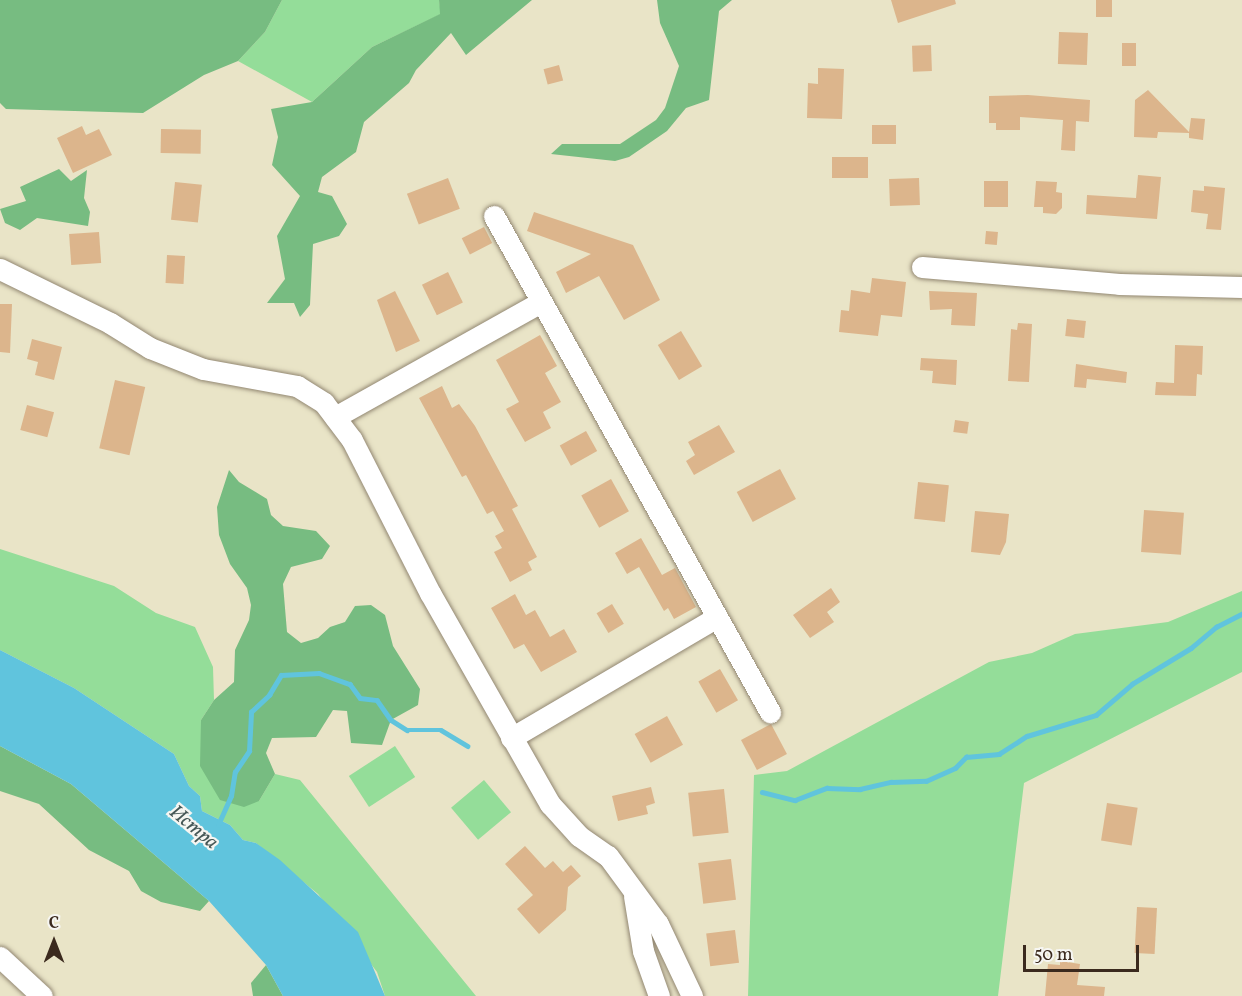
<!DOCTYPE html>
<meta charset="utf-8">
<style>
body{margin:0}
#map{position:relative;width:1242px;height:996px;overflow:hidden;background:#e9e4c7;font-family:Vollkorn,serif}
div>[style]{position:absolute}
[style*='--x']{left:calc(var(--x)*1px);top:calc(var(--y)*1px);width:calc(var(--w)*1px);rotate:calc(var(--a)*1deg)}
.green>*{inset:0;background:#94dd99;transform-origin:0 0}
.forest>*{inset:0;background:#77bc81}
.water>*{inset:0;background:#60c4dd}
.stream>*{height:4.5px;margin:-2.25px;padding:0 2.25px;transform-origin:2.25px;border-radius:2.25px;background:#60c4dd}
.building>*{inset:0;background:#dcb58c;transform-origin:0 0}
.roads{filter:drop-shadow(0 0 2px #928772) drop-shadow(0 0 2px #928772)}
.minor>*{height:21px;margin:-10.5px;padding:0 10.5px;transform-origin:10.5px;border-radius:10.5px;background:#fff}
span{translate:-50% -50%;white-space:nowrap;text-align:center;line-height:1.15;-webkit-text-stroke:4.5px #f6f6f2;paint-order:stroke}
.water-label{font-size:20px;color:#465857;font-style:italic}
.north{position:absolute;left:24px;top:912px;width:60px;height:60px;-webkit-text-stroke:4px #f6f6f2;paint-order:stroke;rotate:0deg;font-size:16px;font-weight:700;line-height:24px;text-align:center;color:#3b2a1e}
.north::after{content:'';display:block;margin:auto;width:21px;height:27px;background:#3b2a1e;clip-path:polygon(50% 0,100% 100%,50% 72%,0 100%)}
.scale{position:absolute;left:1023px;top:945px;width:116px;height:27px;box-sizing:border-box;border:3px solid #3b2a1e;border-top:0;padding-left:8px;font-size:18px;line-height:21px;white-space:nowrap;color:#3b2a1e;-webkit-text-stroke:4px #f6f6f2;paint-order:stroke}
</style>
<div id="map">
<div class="green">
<div style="clip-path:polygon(282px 0,439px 0,441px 14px,372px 47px,312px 102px,238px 61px,265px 32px)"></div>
<div style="clip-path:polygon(0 549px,114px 586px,156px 613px,195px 627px,213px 667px,214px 700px,201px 720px,259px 801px,275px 774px,300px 780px,476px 996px,385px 996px,377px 972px,318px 894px,256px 843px,243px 840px,230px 825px,202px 811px,200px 796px,189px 786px,174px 754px,74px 688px,0 650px)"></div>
<div style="clip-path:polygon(1242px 591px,1242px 672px,1024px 783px,998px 996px,748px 996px,754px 775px,787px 771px,989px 662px,1032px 653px,1075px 634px,1168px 622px)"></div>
<div style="left:395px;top:746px;width:37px;height:55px;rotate:57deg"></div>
<div style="left:484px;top:780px;width:42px;height:43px;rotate:50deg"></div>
</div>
<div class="forest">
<div style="clip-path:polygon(0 0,282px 0,265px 32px,238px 61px,204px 75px,143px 113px,6px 109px,0 103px)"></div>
<div style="clip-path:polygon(439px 0,532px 0,466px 55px,451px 33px,416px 70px,409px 83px,364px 122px,356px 152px,322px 177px,318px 192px,332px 196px,347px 224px,339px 236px,313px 244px,310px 305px,300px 317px,294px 303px,267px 303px,285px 279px,277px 236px,300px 196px,272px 165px,278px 137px,271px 109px,312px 102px,372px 47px,440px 14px)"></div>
<div style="clip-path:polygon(657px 0,732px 0,719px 11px,709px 100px,686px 108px,667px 131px,629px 157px,615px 161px,551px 154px,562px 144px,620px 144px,656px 120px,665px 108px,679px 66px,660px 23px)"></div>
<div style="clip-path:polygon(59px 169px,71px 181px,87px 170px,84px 198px,90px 212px,88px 226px,37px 218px,20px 230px,5px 223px,0 209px,26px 201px,20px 187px)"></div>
<div style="clip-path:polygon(229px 470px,239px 482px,267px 499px,271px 515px,283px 526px,316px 531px,330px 546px,322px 559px,291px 567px,283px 584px,287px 632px,301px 643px,318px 638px,330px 627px,345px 622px,355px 606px,371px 605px,385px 615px,393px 646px,420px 689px,418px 705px,391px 720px,382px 745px,351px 743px,347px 711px,333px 710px,316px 737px,272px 738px,266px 753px,275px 774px,259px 801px,244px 807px,220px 800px,200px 766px,201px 720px,214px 700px,234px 682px,235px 650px,249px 620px,251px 605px,247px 588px,230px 564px,219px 535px,217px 507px)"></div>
<div style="clip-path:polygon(0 746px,71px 784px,209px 901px,200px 911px,161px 902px,141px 891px,129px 871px,89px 850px,39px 804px,0 791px)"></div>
<div style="clip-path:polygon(266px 965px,283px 996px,253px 996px,251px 983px)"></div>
</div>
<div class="water">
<div style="clip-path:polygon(0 650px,74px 688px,174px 754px,189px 786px,200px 796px,202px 811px,230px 825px,243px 840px,256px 843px,280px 860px,358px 932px,385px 996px,283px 996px,266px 965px,209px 901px,71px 784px,0 746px)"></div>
</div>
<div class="stream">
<div style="--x:762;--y:792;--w:34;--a:14"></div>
<div style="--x:795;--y:800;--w:34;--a:-21"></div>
<div style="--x:827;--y:788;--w:33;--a:2"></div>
<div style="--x:860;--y:789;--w:32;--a:-13"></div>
<div style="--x:891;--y:782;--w:35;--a:-2"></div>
<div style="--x:926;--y:781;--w:32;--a:-24"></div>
<div style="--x:955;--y:768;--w:16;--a:-45"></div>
<div style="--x:966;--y:757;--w:33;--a:-5"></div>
<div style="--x:999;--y:754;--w:33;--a:-33"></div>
<div style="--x:1027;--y:736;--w:72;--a:-16.9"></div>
<div style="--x:1096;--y:715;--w:48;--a:-40.7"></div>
<div style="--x:1132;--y:684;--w:69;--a:-31.4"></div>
<div style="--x:1191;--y:648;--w:33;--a:-40"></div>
<div style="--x:1216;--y:627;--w:29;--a:-27"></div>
<div style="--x:218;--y:825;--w:32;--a:-66"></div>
<div style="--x:231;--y:796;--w:24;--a:-81"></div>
<div style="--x:235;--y:772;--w:25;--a:-56"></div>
<div style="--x:249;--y:751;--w:39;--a:-87"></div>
<div style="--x:251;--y:712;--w:25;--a:-43"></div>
<div style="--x:269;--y:695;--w:23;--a:-59"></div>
<div style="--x:281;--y:675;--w:38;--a:-3"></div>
<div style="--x:319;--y:673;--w:33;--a:20"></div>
<div style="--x:350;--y:684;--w:17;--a:54"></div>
<div style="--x:360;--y:698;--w:17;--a:7"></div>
<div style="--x:377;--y:700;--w:24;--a:55"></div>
<div style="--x:391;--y:720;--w:19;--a:32"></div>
<div style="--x:407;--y:730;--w:34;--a:0"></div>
<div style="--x:441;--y:730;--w:31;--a:31"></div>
</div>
<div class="building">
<div style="clip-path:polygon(891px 0,955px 0,956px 4px,898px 23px)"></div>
<div style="left:1096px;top:0;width:16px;height:17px"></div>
<div style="left:1059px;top:32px;width:29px;height:32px;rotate:2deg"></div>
<div style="left:1122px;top:43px;width:14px;height:23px"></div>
<div style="left:931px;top:45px;width:26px;height:19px;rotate:88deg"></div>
<div style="left:559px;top:65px;width:16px;height:16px;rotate:75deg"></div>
<div style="clip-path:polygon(818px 68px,844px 69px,842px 119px,807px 118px,808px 83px,818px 84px)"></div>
<div style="clip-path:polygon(1148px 90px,1189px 132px,1191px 118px,1205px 119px,1203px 140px,1189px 138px,1189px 133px,1158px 132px,1157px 138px,1134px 137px,1135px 100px)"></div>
<div style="clip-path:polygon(1028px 95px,1090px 100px,1089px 122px,1076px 121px,1075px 151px,1061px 150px,1063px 120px,1020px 117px,1020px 130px,996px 130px,996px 123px,989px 123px,989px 96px)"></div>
<div style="left:896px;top:125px;width:19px;height:24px;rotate:90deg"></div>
<div style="clip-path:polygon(82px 126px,86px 135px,99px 129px,112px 155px,73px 173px,57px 138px)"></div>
<div style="left:161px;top:129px;width:40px;height:24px;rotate:1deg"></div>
<div style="left:868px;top:157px;width:21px;height:36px;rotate:90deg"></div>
<div style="clip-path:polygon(1138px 175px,1161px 177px,1157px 219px,1086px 214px,1087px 195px,1136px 198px)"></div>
<div style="left:448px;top:178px;width:33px;height:44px;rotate:69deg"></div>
<div style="left:919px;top:178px;width:27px;height:30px;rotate:88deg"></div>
<div style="left:984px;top:181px;width:24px;height:26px"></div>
<div style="clip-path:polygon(1036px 181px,1057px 182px,1056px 192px,1062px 193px,1062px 208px,1056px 214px,1043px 213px,1043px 207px,1034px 207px)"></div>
<div style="left:175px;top:182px;width:27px;height:38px;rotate:6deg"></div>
<div style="clip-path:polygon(1204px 186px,1225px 188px,1221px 230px,1206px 229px,1208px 214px,1191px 212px,1193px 190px,1204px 191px)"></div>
<div style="clip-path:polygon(534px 212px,633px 245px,660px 300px,624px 320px,599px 276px,566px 293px,556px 272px,591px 254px,527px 231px)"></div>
<div style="left:484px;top:227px;width:18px;height:25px;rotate:63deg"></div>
<div style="left:986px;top:231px;width:12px;height:13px;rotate:5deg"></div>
<div style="left:99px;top:232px;width:31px;height:30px;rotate:86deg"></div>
<div style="left:167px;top:255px;width:18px;height:28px;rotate:3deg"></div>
<div style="left:448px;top:272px;width:34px;height:29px;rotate:64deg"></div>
<div style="clip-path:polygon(872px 278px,906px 282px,902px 317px,881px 315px,878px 336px,839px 332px,841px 310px,849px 311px,851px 290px,870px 293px)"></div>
<div style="clip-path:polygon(395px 291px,420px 341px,396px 352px,377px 300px)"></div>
<div style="clip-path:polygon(929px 291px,977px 293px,975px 326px,951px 325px,952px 309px,930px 310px)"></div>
<div style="clip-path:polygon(0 304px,12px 304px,10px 353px,0 352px)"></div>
<div style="left:1067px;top:319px;width:19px;height:17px;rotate:6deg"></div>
<div style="clip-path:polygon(1018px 323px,1032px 324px,1029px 382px,1008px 381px,1011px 329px,1017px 330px)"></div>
<div style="left:681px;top:331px;width:41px;height:27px;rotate:59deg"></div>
<div style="clip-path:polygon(540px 335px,557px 366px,545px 373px,561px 402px,543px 412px,551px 428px,525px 442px,506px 409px,519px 402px,496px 360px)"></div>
<div style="clip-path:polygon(32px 339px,62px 347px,54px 380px,35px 375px,38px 362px,27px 359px)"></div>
<div style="clip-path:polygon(1175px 345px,1203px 346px,1202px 375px,1197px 374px,1196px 396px,1155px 395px,1156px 382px,1174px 383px)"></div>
<div style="clip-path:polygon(921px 358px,957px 360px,956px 385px,932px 383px,933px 371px,920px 370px)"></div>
<div style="clip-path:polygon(1076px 364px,1127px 372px,1126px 383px,1087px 379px,1086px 388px,1074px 387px)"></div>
<div style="left:115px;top:380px;width:31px;height:70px;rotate:13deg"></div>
<div style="clip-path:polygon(442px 386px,452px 408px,459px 404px,475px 426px,518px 506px,512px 509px,537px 557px,528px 562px,532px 570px,510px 582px,494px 552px,502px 548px,495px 536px,504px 531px,493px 511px,487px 514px,466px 475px,462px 477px,419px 398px)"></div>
<div style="left:27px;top:405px;width:28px;height:26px;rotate:15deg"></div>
<div style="left:955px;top:420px;width:14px;height:12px;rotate:8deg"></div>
<div style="clip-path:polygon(719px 425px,735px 452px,694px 475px,686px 461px,695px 455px,688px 442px)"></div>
<div style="left:586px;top:431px;width:23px;height:30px;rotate:61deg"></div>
<div style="left:780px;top:469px;width:34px;height:49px;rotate:62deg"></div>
<div style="left:611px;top:479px;width:37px;height:34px;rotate:61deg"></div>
<div style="left:918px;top:482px;width:31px;height:37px;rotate:6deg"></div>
<div style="left:1144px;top:510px;width:40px;height:42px;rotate:4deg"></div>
<div style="clip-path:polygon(975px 511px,1009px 514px,1006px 542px,1000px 555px,971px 552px)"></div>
<div style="clip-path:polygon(641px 538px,662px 575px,675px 568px,696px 607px,674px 619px,668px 608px,664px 611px,639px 567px,627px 574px,615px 553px)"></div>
<div style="clip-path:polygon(831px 588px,840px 602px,827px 612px,834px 622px,810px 638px,793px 615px)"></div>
<div style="clip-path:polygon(515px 594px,526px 615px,535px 610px,550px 637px,564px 629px,577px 652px,541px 672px,524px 644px,514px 649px,491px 608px)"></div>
<div style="left:612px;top:604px;width:23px;height:18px;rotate:59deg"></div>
<div style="left:720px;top:669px;width:36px;height:25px;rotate:60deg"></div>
<div style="left:667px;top:716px;width:33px;height:37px;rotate:61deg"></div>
<div style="left:771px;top:724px;width:34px;height:34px;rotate:62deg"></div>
<div style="clip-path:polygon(651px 787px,655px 803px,646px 806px,648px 814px,618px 821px,612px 796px)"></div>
<div style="left:724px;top:789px;width:44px;height:36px;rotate:84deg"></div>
<div style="left:1107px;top:803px;width:31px;height:38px;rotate:9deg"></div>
<div style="clip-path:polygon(525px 846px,545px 868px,553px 861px,563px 872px,571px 865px,581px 876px,568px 887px,566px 910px,539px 934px,517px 909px,533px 895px,505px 864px)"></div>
<div style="left:731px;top:859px;width:41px;height:33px;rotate:83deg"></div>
<div style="left:1137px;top:907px;width:20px;height:46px;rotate:3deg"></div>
<div style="left:735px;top:930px;width:33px;height:29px;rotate:83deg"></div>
<div style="clip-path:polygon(1060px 961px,1080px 964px,1077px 985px,1105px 987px,1104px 996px,1045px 996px,1048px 964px,1060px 965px)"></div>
</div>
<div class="roads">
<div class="minor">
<div style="--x:494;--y:216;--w:568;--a:60.91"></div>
<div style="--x:922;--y:267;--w:198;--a:4.9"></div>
<div style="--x:1119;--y:284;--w:123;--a:1.4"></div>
<div style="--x:0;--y:269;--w:123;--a:26.1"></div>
<div style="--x:110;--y:323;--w:47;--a:32"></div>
<div style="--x:150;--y:348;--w:57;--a:21.6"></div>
<div style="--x:203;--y:369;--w:96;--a:10.3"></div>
<div style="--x:297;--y:386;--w:32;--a:32"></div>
<div style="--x:324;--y:403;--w:46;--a:52.9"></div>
<div style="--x:352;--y:440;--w:172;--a:63"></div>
<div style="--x:430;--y:593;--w:243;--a:60.4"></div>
<div style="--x:550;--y:804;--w:43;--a:47.8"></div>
<div style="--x:579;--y:836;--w:35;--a:35"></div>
<div style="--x:608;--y:856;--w:84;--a:53.7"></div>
<div style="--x:658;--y:924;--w:80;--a:64.7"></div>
<div style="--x:335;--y:417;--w:236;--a:-29.2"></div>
<div style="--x:511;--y:738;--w:239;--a:-30.4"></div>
<div style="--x:634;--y:896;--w:56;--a:80.7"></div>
<div style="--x:643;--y:951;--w:48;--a:70.4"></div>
<div style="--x:0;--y:957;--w:57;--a:42.9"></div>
</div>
</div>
<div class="water-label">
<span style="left:193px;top:828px;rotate:40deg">Истра</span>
</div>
<div class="north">С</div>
<div class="scale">50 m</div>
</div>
